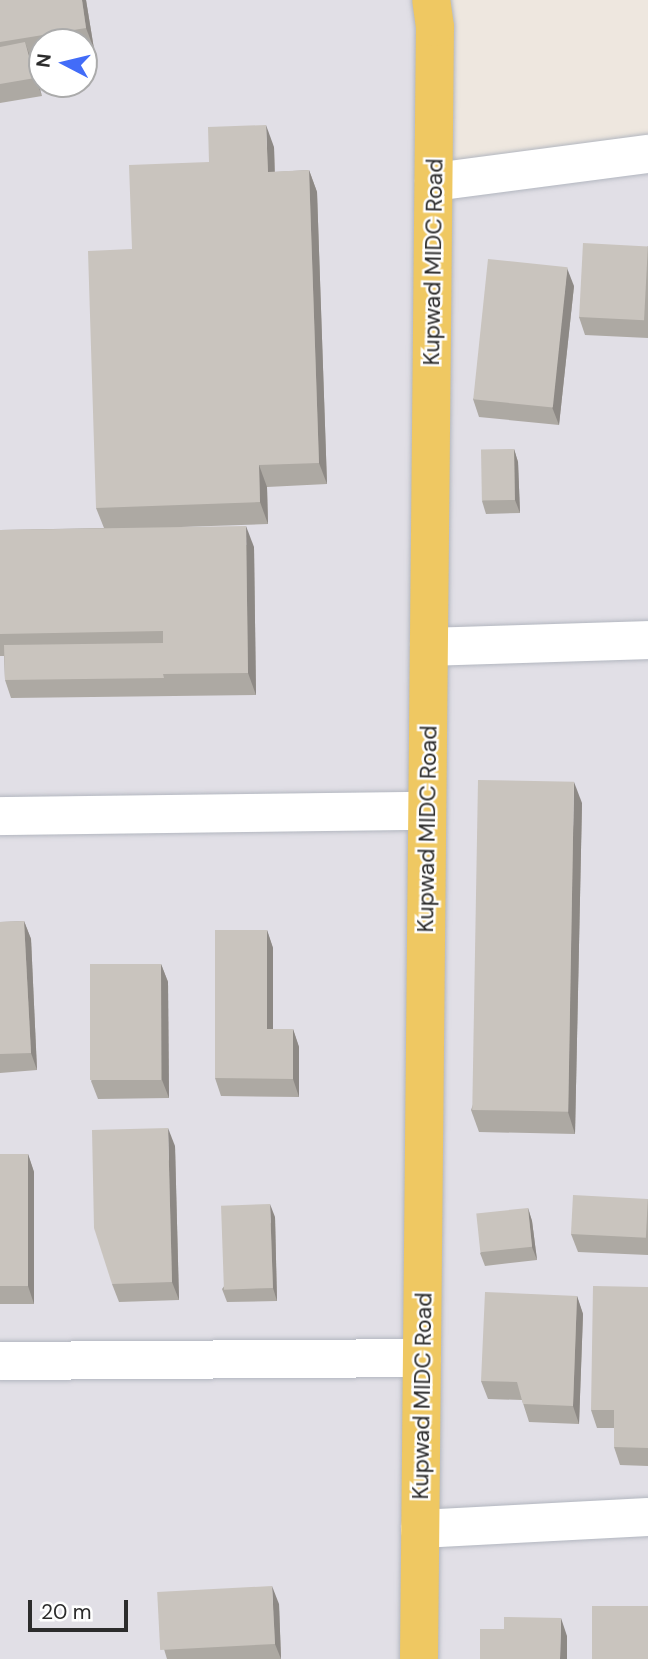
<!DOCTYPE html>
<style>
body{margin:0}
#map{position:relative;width:648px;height:1659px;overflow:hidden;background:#eee7df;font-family:"DM Sans",sans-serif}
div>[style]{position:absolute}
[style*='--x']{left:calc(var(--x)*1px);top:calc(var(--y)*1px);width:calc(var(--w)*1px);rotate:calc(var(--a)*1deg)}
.industrial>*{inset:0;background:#e1dfe6}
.roads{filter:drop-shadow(0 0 2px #b2b6bf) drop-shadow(0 0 2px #b2b6bf)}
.minor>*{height:38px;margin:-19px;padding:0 19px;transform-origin:19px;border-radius:19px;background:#fff}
.major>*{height:38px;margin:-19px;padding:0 19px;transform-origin:19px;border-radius:19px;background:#efc862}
.wall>*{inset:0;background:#ada9a3}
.shaded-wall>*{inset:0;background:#8d8985}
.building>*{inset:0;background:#c9c4be;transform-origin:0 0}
span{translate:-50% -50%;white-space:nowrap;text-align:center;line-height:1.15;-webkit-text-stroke:5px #fff;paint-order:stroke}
.street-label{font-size:23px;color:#2c2c2c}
.north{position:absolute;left:28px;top:28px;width:70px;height:70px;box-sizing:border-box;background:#fff;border:2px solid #ababab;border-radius:50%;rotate:277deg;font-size:19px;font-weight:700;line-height:28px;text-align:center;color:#2c2c2c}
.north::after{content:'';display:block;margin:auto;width:24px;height:32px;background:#426cf8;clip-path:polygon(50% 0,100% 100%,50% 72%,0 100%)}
.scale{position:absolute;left:28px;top:1600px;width:100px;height:32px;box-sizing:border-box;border:4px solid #2c2c2c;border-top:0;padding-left:9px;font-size:21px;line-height:24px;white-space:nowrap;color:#2c2c2c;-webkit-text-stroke:5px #fff;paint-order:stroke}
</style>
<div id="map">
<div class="industrial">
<div style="clip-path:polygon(evenodd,0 0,420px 0,434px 182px,648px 154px,648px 1659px,0 1659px,0 0,42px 42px,84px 42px,84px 84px,42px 84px,42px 42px)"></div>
</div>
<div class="roads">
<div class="minor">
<div style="--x:434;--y:182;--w:216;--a:-7.5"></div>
<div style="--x:429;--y:647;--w:219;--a:-1.8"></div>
<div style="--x:0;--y:816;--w:427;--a:-0.7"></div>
<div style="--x:0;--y:1361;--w:422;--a:-0.4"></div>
<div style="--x:420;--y:1529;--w:228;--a:-3"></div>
</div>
<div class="major">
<div style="--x:419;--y:1659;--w:1632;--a:-89.44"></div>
<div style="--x:435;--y:27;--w:27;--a:-98"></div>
</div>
</div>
<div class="wall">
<div style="clip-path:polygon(0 0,86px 0,94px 49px,84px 51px,84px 42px,42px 42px,42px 58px,31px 60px,42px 96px,0 103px)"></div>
<div style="clip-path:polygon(274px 147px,275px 172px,309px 170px,317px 192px,327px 484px,267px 487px,268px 524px,181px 527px,254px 547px,256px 695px,11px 698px,5px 680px,4px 656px,0 656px,0 530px,104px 528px,96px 508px,132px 249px,209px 162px)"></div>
<div style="clip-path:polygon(648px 246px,648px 338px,585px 335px,579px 317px)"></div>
<div style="clip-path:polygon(574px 286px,559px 425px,479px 417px,473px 399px)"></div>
<div style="clip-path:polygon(514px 449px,518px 462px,520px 513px,486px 514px,482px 501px)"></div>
<div style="clip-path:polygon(582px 803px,575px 1134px,479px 1132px,471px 1110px)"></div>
<div style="clip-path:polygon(24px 921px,31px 939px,37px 1070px,0 1073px,0 922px)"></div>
<div style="clip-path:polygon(267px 930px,273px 948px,273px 1029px,293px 1029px,299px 1047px,299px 1097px,221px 1096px,215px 1078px)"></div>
<div style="clip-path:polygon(161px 964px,168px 982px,169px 1098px,98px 1099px,91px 1081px)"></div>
<div style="clip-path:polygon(175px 1146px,179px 1300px,119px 1302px,112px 1284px)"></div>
<div style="clip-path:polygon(0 1154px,28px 1154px,34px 1172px,34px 1304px,0 1304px)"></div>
<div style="clip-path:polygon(648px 1199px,648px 1255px,578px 1252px,571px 1234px)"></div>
<div style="clip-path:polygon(528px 1208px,532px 1221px,537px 1260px,485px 1266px,480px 1253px)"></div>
<div style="clip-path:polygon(275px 1217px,277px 1301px,227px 1302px,222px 1289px)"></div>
<div style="clip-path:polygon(648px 1287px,648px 1466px,620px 1465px,614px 1447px,614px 1428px,597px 1428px,591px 1410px)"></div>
<div style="clip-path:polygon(577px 1296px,583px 1314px,579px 1424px,529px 1422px,522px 1400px,488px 1399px,481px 1381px)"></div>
<div style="clip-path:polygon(279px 1604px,281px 1659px,167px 1659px,164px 1649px)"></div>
</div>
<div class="shaded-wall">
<div style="clip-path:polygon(82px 0,86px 0,94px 49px,86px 28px)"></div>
<div style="clip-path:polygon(25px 42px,31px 60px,42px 96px,35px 78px)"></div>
<div style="clip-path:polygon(266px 125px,274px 147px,275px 193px,268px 172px)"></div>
<div style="clip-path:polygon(309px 170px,317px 192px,327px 484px,319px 463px)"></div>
<div style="clip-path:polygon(567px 268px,574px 286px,559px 425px,552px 407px)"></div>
<div style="clip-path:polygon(514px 449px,518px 462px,520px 513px,515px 500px)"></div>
<div style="clip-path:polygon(259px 465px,267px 487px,268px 524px,260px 502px)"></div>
<div style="clip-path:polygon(246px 526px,254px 547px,256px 695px,248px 673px)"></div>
<div style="clip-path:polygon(574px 782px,582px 803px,575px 1134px,568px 1112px)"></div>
<div style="clip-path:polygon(24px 921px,31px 939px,37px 1070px,31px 1053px)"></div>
<div style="clip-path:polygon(267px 930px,273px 948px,273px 1047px,267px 1029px)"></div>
<div style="clip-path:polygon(161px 964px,168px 982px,169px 1098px,162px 1080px)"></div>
<div style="clip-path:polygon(293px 1029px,299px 1047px,299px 1097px,293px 1079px)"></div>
<div style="clip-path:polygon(168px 1128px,175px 1146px,179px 1300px,172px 1282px)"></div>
<div style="clip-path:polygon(28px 1154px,34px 1172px,34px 1304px,28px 1286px)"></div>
<div style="clip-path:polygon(270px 1204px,275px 1217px,277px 1301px,273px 1288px)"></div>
<div style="clip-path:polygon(528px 1208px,532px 1221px,537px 1260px,532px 1247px)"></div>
<div style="clip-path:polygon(577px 1296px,583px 1314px,579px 1424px,573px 1406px)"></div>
<div style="clip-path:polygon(272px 1586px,279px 1604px,281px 1659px,275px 1644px)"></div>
<div style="clip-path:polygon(561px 1618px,567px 1636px,567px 1659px,560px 1659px)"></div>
</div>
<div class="building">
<div style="clip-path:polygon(0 0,82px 0,86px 28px,0 42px)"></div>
<div style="clip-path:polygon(25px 42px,35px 78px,0 84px,0 47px)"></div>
<div style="clip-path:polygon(266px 125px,268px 172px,309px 170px,319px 463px,259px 465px,260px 502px,96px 508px,88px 251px,132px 249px,129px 165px,209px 162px,208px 127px)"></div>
<div style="left:583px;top:243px;width:65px;height:74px;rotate:3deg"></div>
<div style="left:488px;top:259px;width:80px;height:141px;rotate:6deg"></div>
<div style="left:514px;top:449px;width:51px;height:33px;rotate:89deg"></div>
<div style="clip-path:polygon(246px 526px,248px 673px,163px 674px,163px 631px,0 634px,0 530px)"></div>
<div style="clip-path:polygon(163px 643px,163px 674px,164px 678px,5px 680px,4px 645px)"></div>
<div style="left:478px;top:780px;width:96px;height:330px;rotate:1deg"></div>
<div style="clip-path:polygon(24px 921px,31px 1053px,0 1054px,0 922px)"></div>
<div style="clip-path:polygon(215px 930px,267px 930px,267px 1029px,293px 1029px,293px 1079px,215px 1078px)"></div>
<div style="left:161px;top:964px;width:116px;height:71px;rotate:90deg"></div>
<div style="clip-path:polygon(168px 1128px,172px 1282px,112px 1284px,94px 1228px,92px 1130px)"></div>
<div style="left:0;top:1154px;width:28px;height:132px"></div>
<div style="left:573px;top:1195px;width:75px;height:39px;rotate:3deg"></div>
<div style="left:270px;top:1204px;width:84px;height:49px;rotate:88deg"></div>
<div style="left:528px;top:1208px;width:39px;height:52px;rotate:84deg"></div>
<div style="clip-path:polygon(593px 1286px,648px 1287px,648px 1448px,614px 1447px,614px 1410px,591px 1410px)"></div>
<div style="clip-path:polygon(485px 1292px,577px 1296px,573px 1406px,523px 1404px,517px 1382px,481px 1381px)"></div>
<div style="left:272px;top:1586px;width:58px;height:115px;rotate:87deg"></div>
<div style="left:648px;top:1606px;width:53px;height:56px;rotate:90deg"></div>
<div style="clip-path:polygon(504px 1617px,561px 1618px,560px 1659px,480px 1659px,480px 1629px,504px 1629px)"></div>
</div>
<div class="street-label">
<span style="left:433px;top:262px;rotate:-89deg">Kupwad MIDC Road</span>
<span style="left:427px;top:829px;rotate:-89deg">Kupwad MIDC Road</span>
<span style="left:422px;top:1396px;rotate:-89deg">Kupwad MIDC Road</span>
</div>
<div class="north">N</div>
<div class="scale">20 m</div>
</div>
